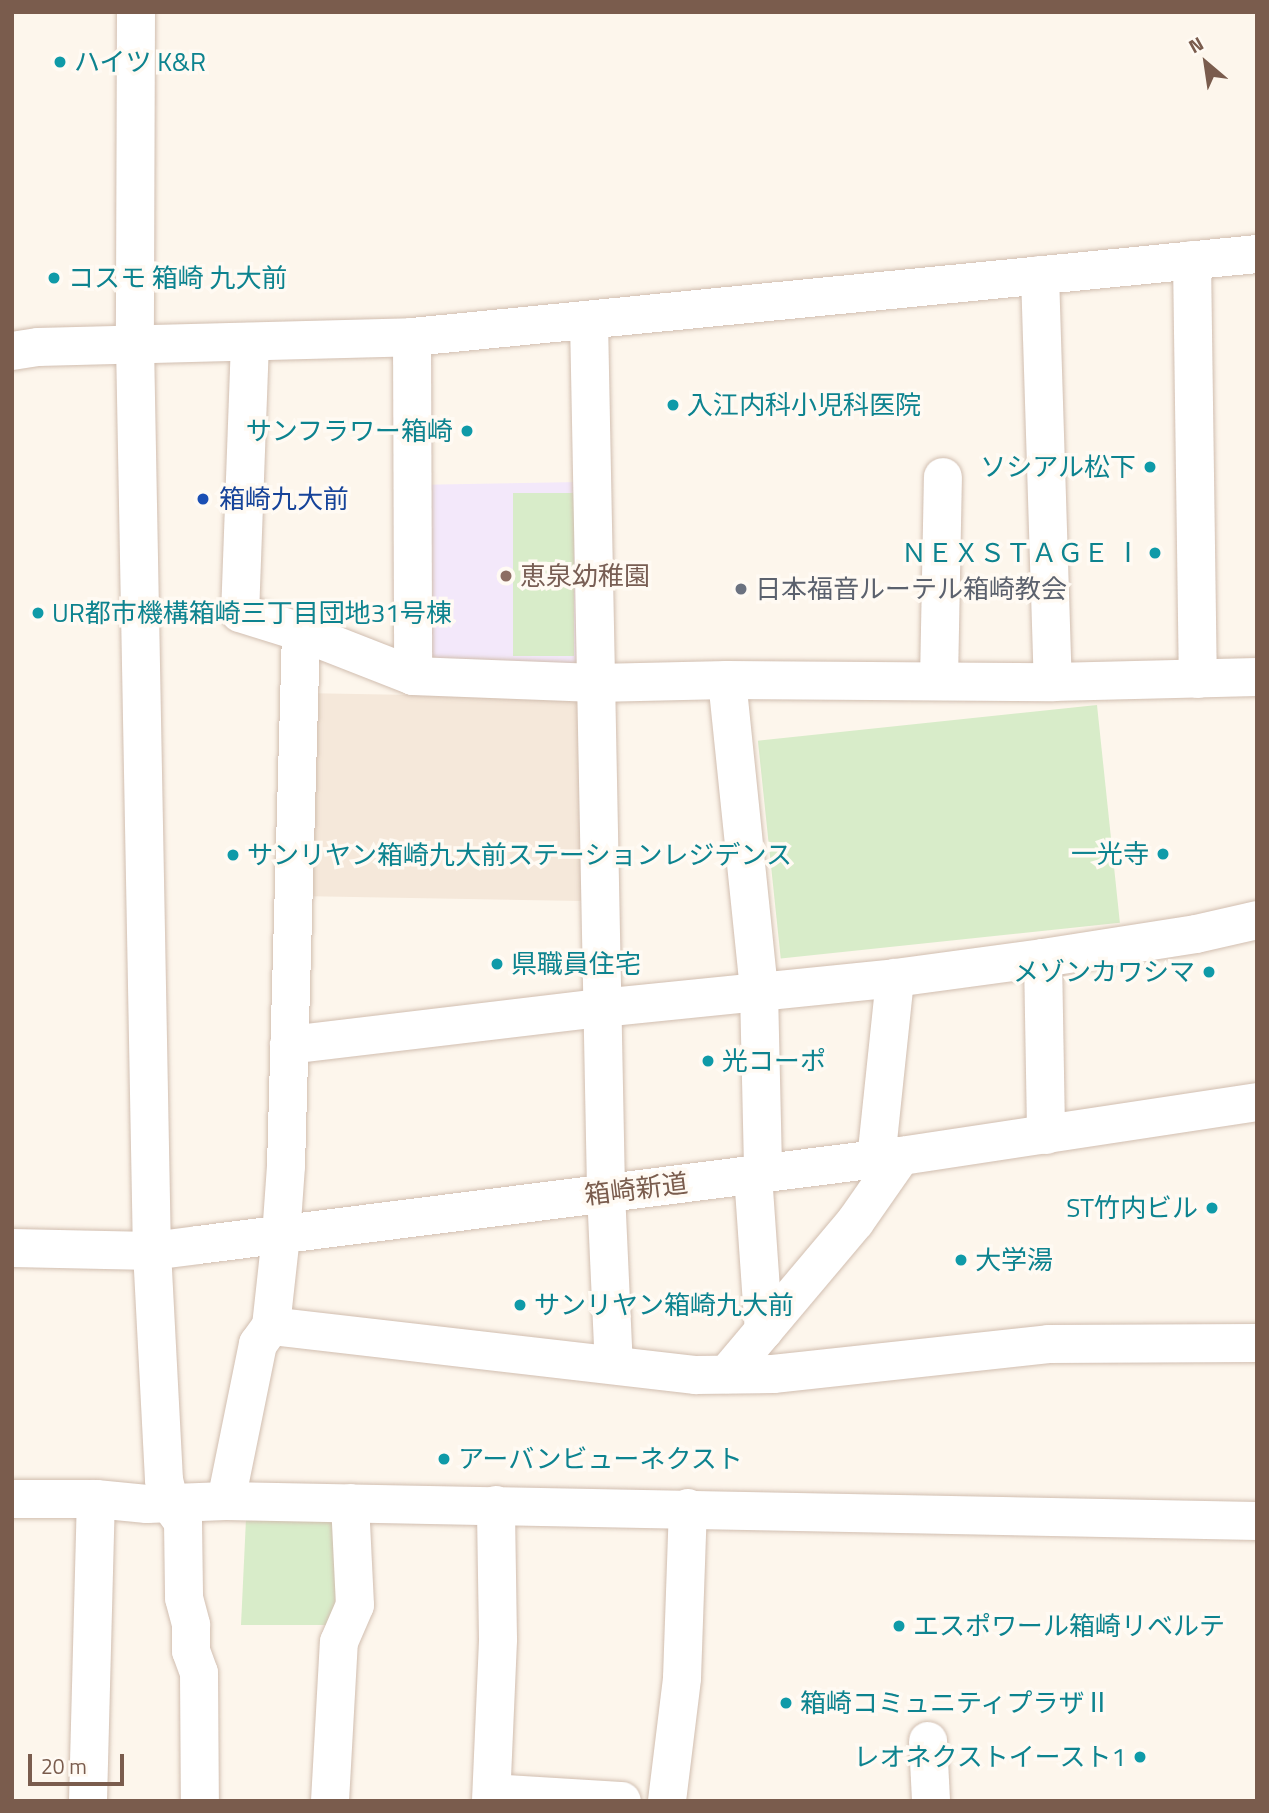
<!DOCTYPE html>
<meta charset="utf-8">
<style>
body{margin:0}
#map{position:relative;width:1269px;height:1813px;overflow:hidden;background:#fdf6ec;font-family:"Titillium Web","Noto Sans JP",sans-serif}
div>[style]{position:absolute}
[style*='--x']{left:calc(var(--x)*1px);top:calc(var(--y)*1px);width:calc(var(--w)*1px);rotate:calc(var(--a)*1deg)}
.residential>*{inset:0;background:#f5e8da;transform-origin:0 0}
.education>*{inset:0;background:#f3e8fa;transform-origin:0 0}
.green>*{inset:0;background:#d8ecc9;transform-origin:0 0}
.roads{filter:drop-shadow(0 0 2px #d1beb0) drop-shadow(0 0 2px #d1beb0)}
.minor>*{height:38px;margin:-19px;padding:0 19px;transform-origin:19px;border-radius:19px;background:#fff}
.dots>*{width:19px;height:19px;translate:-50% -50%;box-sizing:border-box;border:4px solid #fffaf3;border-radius:50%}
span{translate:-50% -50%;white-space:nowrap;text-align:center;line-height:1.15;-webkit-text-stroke:7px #fffaf3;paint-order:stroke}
.culture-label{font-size:26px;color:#0d838f}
.left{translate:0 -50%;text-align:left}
.right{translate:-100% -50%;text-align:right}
.transit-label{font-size:26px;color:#164399}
.education-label{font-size:26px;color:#785e54}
.worship-label{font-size:26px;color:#5b616d}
.street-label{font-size:26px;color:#7a5c4d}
.frame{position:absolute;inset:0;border:14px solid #7a5c4d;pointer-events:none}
.north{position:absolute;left:1171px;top:28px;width:70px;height:70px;-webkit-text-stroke:5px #fffaf3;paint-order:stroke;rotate:331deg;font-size:19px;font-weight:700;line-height:28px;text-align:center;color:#7a5c4d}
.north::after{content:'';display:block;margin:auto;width:24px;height:32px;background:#7a5c4d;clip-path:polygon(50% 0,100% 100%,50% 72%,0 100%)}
.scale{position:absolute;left:28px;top:1754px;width:96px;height:32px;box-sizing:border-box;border:4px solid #7a5c4d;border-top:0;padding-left:9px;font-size:21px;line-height:24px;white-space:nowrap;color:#7a5c4d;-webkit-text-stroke:5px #fffaf3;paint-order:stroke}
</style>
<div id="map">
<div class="residential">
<div style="left:585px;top:698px;width:203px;height:270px;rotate:91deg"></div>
</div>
<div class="education">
<div style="left:581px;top:482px;width:188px;height:156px;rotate:89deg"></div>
</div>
<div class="green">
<div style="left:513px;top:493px;width:61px;height:163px"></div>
<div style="left:1097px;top:705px;width:219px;height:341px;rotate:84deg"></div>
<div style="clip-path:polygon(246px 1519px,343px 1519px,342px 1560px,331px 1625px,241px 1625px)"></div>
</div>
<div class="roads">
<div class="minor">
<div style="--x:136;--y:12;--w:332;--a:90.2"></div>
<div style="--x:135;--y:344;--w:907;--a:88.93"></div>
<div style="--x:152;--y:1251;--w:229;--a:87"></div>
<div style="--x:164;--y:1480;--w:25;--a:76"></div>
<div style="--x:170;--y:1504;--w:22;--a:54"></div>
<div style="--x:183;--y:1522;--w:76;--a:89.2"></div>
<div style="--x:184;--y:1598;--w:28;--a:75"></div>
<div style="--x:191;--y:1625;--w:26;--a:90"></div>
<div style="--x:191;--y:1651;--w:23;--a:70"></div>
<div style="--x:199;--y:1673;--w:128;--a:89.6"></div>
<div style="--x:1192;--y:260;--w:419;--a:89.2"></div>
<div style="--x:1040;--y:275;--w:407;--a:88.2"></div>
<div style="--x:589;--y:320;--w:872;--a:88.88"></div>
<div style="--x:606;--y:1192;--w:173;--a:87.4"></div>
<div style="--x:412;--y:337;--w:339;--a:89.8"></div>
<div style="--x:250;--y:342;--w:271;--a:92.1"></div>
<div style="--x:240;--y:613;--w:64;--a:17.3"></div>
<div style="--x:301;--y:632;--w:120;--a:21.4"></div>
<div style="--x:413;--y:676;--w:183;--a:2.2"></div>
<div style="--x:596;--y:683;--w:131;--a:-1.3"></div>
<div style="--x:727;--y:680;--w:326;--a:0.4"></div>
<div style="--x:1053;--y:682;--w:204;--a:-1.4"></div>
<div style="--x:12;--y:351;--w:26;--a:-9"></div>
<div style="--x:38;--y:347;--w:374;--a:-1.5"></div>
<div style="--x:412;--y:337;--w:849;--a:-5.61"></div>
<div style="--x:727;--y:680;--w:313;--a:84.1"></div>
<div style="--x:759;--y:991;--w:183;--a:88.7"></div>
<div style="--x:939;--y:681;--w:204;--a:-88.9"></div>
<div style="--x:1043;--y:958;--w:177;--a:89"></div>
<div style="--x:289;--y:1045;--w:314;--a:-6.8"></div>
<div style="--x:601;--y:1008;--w:296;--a:-5.8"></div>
<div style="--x:895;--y:978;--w:149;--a:-7.7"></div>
<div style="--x:1043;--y:958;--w:155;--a:-8.9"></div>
<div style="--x:1196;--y:934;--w:63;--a:-12.9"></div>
<div style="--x:876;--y:1160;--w:183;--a:-84"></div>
<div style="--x:753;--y:1175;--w:156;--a:86"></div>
<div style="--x:12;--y:1248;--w:140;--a:1.2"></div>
<div style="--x:152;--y:1251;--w:46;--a:-7.4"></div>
<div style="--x:198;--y:1245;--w:709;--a:-7.22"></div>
<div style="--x:901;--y:1156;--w:360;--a:-8.6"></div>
<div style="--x:271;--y:1326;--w:428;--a:6.6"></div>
<div style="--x:696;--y:1375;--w:77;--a:-0.7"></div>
<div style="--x:773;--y:1374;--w:277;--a:-6.2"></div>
<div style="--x:1048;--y:1344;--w:209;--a:-0.3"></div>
<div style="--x:727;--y:1374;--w:199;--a:-49.9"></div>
<div style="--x:855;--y:1222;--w:80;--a:-55.1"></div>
<div style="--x:12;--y:1499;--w:84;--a:0"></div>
<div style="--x:96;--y:1499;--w:51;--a:5.6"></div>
<div style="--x:147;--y:1504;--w:79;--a:-2.2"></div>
<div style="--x:226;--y:1501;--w:1031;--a:1.11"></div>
<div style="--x:226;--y:1501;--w:160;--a:-78.5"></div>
<div style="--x:258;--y:1344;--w:22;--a:-54"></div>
<div style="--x:271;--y:1326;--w:91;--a:-83.7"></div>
<div style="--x:281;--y:1236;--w:70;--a:-85.9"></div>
<div style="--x:286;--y:1166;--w:534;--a:-88.39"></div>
<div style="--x:928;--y:1741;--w:60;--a:87.1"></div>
<div style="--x:492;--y:1793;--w:130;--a:3.5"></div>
<div style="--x:88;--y:1801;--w:302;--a:-88.5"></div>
<div style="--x:330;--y:1801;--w:159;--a:-86.8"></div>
<div style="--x:339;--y:1642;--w:40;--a:-66.6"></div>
<div style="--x:355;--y:1605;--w:102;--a:-92.8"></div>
<div style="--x:491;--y:1801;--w:162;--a:-87.5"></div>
<div style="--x:498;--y:1639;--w:134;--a:-90.9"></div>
<div style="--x:667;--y:1801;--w:124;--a:-83"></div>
<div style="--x:682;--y:1678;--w:170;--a:-88"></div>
</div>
</div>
<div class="dots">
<div style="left:60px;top:62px;background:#0f9aa8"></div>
<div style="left:54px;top:278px;background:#0f9aa8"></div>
<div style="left:673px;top:405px;background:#0f9aa8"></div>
<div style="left:467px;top:431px;background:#0f9aa8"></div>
<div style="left:1150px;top:467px;background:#0f9aa8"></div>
<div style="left:203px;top:499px;background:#1a4fb4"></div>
<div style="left:1155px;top:553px;background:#0f9aa8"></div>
<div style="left:506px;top:576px;background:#8d6e63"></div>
<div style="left:741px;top:589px;background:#6b7280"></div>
<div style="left:38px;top:613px;background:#0f9aa8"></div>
<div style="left:1163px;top:854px;background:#0f9aa8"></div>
<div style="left:233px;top:855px;background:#0f9aa8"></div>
<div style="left:497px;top:964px;background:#0f9aa8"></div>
<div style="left:1209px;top:972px;background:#0f9aa8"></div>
<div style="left:708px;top:1061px;background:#0f9aa8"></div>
<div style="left:1212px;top:1208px;background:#0f9aa8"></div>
<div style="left:961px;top:1260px;background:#0f9aa8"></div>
<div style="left:520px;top:1305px;background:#0f9aa8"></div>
<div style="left:444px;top:1459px;background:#0f9aa8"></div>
<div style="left:899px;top:1626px;background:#0f9aa8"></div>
<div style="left:786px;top:1703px;background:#0f9aa8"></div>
<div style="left:1140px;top:1757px;background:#0f9aa8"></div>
</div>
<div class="culture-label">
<span class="left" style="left:74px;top:62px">ハイツ K&amp;R</span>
<span class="left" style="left:68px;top:278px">コスモ 箱崎 九大前</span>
<span class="left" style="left:687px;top:405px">入江内科小児科医院</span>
<span class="right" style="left:453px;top:431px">サンフラワー箱崎</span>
<span class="right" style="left:1136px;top:467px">ソシアル松下</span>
<span class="right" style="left:1141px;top:553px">ＮＥＸＳＴＡＧＥ Ⅰ</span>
<span class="left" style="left:52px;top:613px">UR都市機構箱崎三丁目団地31号棟</span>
<span class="right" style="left:1149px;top:854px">一光寺</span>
<span class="left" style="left:247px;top:855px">サンリヤン箱崎九大前ステーションレジデンス</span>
<span class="left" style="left:511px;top:964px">県職員住宅</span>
<span class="right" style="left:1195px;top:972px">メゾンカワシマ</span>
<span class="left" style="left:722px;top:1061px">光コーポ</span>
<span class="right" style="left:1198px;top:1208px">ST竹内ビル</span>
<span class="left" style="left:975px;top:1260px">大学湯</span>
<span class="left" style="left:534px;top:1305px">サンリヤン箱崎九大前</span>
<span class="left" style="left:458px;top:1459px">アーバンビューネクスト</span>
<span class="left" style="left:913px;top:1626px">エスポワール箱崎リベルテ</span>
<span class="left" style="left:800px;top:1703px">箱崎コミュニティプラザⅡ</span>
<span class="right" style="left:1126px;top:1757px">レオネクストイースト1</span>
</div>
<div class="transit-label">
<span class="left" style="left:219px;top:499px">箱崎九大前</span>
</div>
<div class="education-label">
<span class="left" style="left:520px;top:576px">恵泉幼稚園</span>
</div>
<div class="worship-label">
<span class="left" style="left:755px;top:589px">日本福音ルーテル箱崎教会</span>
</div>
<div class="street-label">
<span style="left:636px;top:1189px;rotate:-7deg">箱崎新道</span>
</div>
<div class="frame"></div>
<div class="north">N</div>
<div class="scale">20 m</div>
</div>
